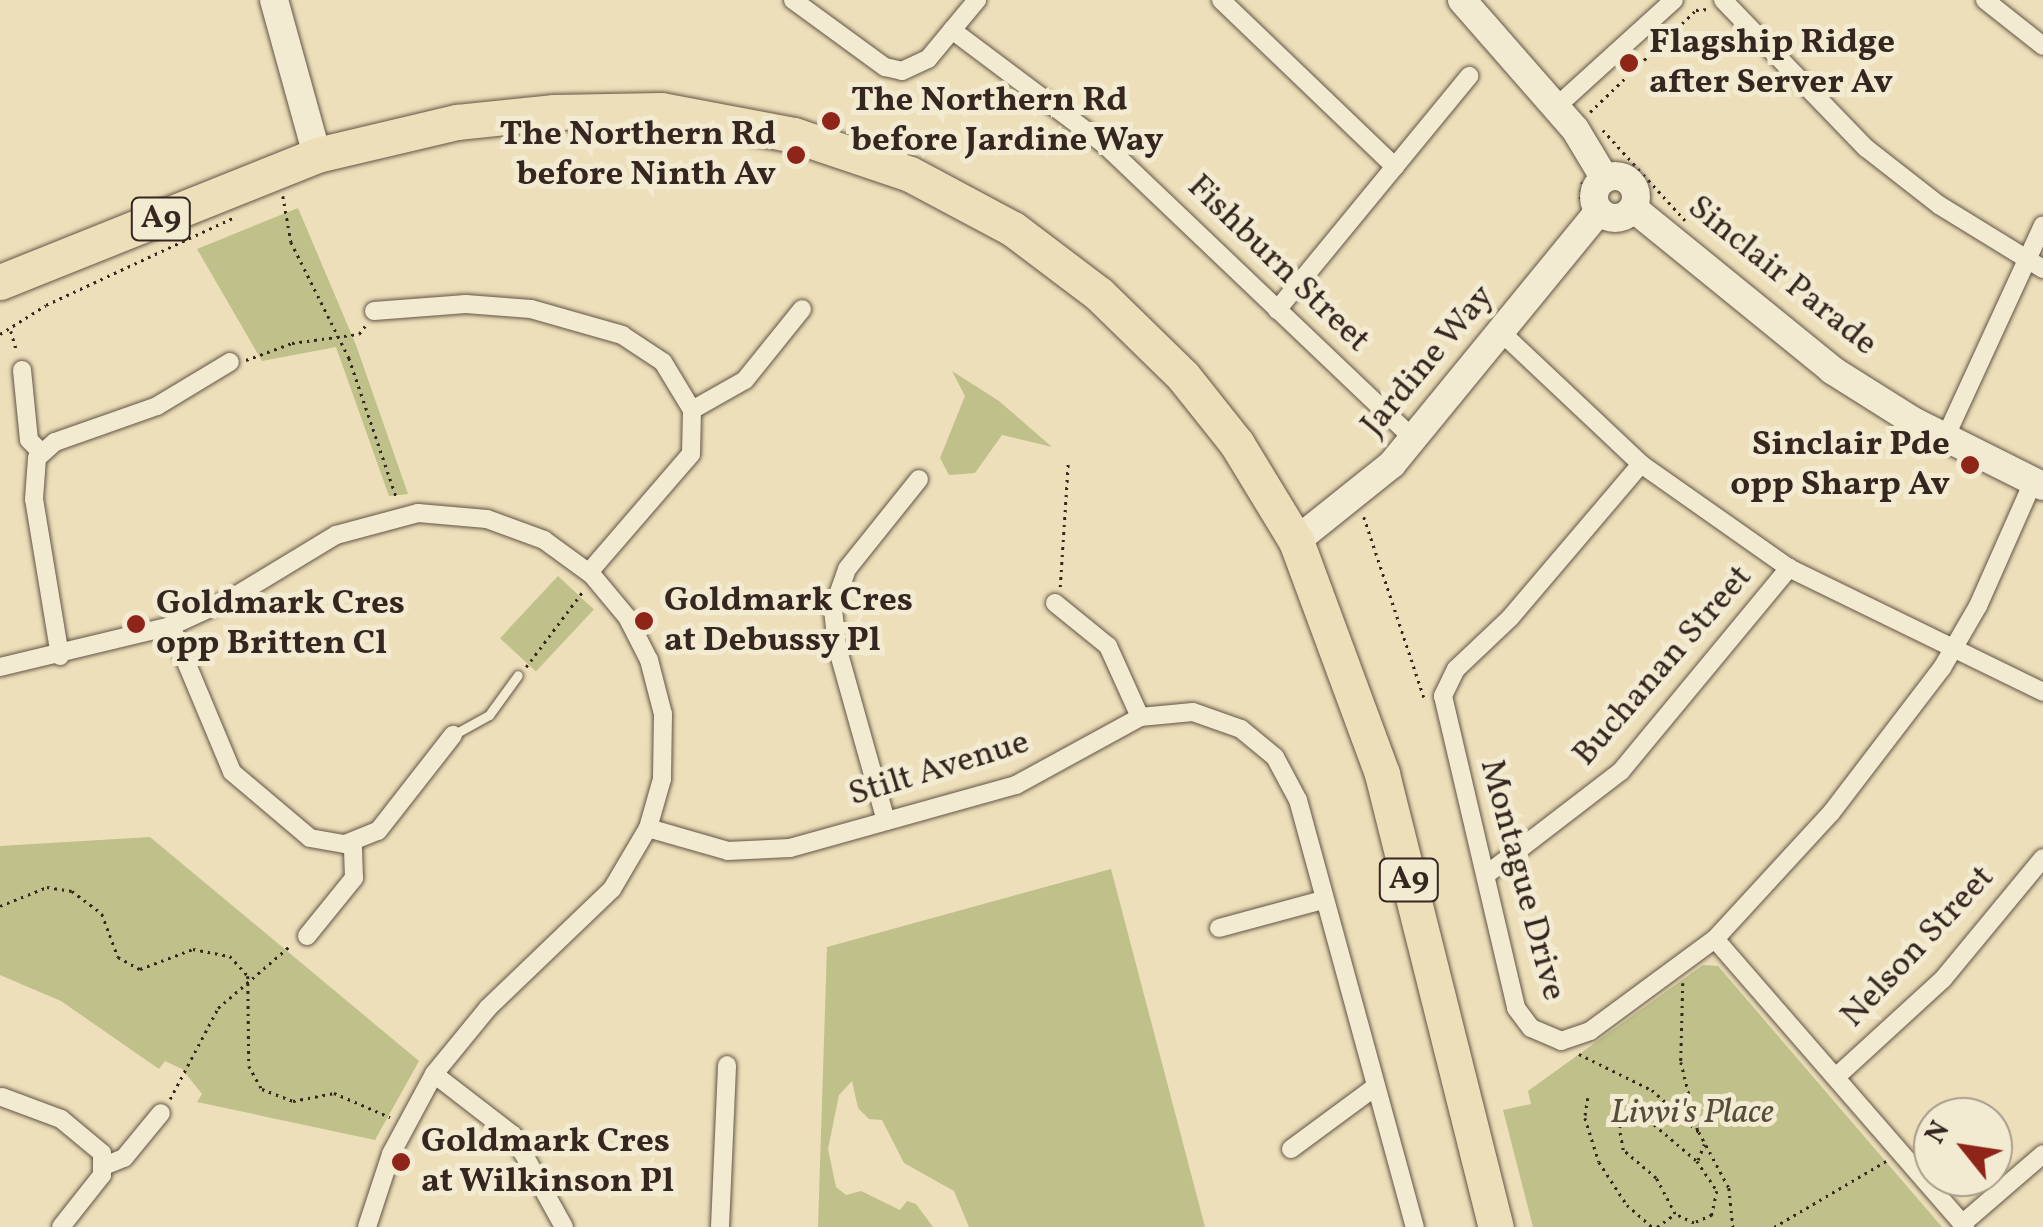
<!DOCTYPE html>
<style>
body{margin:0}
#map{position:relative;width:2043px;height:1227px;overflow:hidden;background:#ecdfb9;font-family:Vollkorn,serif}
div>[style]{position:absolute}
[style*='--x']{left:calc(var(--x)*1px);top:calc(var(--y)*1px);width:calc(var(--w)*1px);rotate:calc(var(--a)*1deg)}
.green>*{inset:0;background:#bfc08a;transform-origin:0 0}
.path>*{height:2.5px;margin-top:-1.25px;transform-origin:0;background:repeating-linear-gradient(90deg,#352620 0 2.5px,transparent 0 7.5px)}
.roads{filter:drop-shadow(0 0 2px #635446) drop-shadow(0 0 2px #635446)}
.lane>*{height:9px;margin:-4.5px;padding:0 4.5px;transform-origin:4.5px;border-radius:4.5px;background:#f3ead2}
.street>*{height:18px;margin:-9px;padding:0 9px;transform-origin:9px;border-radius:9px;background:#f3ead2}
.secondary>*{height:28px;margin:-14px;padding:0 14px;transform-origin:14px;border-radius:14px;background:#f3ead2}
.secondary>.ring{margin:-14px;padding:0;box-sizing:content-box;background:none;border:28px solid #f3ead2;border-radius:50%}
.highway>*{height:35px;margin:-17.5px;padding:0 17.5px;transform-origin:17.5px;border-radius:17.5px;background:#ecdfb9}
.dots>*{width:28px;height:28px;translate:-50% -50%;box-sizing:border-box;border:5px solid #f3ead2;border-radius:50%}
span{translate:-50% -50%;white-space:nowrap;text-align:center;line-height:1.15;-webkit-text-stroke:10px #f3ead2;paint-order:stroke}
.shield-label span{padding:2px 8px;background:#f3ead2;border:2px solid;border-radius:8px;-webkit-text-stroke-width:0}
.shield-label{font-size:32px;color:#352620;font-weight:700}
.poi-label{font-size:35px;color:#352620;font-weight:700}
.left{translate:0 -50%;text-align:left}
.right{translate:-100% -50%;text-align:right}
.street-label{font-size:35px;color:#352620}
.park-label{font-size:35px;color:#584c3a;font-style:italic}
.north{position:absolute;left:1913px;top:1097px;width:100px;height:100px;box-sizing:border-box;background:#f3ead2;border:2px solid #a79c8b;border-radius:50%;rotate:300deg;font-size:28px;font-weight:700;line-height:40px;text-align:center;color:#352620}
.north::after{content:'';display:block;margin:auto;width:35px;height:45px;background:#8f2418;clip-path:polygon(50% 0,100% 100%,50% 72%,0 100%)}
</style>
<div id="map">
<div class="green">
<div style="clip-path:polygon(298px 208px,356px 345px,408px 494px,389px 496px,336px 347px,262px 361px,197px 249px)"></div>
<div style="clip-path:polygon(952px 371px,999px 401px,1052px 447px,1002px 435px,975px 473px,949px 475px,940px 458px,965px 396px)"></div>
<div style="left:558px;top:576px;width:49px;height:85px;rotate:43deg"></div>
<div style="clip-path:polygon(150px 837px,419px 1061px,375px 1140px,197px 1102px,202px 1094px,182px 1069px,165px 1061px,159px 1069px,61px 1001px,0 975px,0 846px)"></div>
<div style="clip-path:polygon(1111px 869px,1205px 1227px,969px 1227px,954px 1191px,904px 1163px,882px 1120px,869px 1119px,858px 1108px,852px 1081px,839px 1095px,828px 1149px,836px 1187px,846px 1195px,861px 1191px,900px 1210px,907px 1201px,916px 1204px,933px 1227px,818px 1227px,827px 947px)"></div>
<div style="clip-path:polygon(1703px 965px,1718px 966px,1942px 1227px,1533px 1227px,1503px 1110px,1531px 1104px,1528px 1091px)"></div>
</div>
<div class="path">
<div style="--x:1590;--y:112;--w:147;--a:-43.9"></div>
<div style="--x:1696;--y:10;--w:13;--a:-4"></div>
<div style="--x:1603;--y:130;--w:122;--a:47.7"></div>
<div style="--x:283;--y:196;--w:47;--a:80.1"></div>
<div style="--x:291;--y:242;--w:130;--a:63.4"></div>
<div style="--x:349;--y:358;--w:149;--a:71.2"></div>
<div style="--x:1580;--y:199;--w:17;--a:-83"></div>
<div style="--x:11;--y:331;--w:22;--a:74"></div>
<div style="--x:0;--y:334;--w:54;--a:-32.2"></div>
<div style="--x:46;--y:305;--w:208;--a:-25"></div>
<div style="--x:246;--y:360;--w:49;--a:-20.3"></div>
<div style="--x:292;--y:343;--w:68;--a:-7.7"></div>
<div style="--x:359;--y:334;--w:10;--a:-53"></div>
<div style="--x:1364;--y:517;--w:190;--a:71.6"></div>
<div style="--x:1060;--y:587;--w:124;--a:-86.3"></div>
<div style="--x:526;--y:667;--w:95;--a:-53.1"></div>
<div style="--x:0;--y:906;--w:51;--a:-22"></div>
<div style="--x:47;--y:887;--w:25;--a:9"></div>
<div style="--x:72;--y:891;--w:38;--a:37"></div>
<div style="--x:102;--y:914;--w:46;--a:69.6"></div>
<div style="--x:118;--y:957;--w:25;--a:29"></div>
<div style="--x:140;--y:969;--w:57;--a:-20.7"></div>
<div style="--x:193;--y:949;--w:38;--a:11"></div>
<div style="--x:230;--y:956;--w:27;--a:48"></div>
<div style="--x:248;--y:976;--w:90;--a:89.4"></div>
<div style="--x:249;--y:1066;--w:26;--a:61"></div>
<div style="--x:262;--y:1089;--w:33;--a:21"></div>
<div style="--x:293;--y:1101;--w:42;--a:-11"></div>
<div style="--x:334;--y:1093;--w:61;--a:23.2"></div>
<div style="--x:1683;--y:983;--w:79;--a:91.5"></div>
<div style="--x:1681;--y:1062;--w:71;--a:76.2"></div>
<div style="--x:1579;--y:1054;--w:81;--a:26.3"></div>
<div style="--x:1652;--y:1090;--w:63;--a:41.8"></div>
<div style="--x:1699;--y:1132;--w:64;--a:61.8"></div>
<div style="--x:1729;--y:1188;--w:39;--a:84"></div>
<div style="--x:1588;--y:1098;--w:20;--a:99"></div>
<div style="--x:1585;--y:1118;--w:46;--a:72.3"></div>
<div style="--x:1599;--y:1162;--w:51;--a:56.9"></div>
<div style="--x:1627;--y:1205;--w:33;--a:41"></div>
<div style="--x:170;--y:1099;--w:103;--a:-62.2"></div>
<div style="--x:218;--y:1008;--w:96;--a:-40.8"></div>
<div style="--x:1637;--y:1110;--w:79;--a:40.4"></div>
<div style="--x:1697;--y:1161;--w:36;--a:56"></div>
<div style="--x:1717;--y:1191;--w:25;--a:102"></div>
<div style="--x:1712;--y:1215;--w:20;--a:156"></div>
<div style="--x:1694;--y:1223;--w:21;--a:-155"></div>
<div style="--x:1675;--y:1214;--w:41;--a:-117.8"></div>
<div style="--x:1656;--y:1178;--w:43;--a:-139.7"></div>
<div style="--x:1623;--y:1150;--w:23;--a:-100"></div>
<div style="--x:1619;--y:1127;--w:25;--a:-43"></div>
<div style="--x:1698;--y:1160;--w:17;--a:-69"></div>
<div style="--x:1657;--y:1227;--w:22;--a:-36"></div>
<div style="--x:1774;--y:1227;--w:130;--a:-30.5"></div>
</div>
<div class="roads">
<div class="lane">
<div style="--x:453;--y:735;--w:41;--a:-29.1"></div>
<div style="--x:489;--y:715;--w:49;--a:-54.1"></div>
</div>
<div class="street">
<div style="--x:793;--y:0;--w:114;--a:36.1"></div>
<div style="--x:885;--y:67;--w:17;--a:13"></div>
<div style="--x:902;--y:71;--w:29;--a:-25"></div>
<div style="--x:928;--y:59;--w:77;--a:-50.3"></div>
<div style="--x:1221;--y:0;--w:241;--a:43.8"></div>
<div style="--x:1723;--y:0;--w:206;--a:46"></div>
<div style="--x:1866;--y:148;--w:93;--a:38"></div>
<div style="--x:1939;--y:205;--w:122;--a:31.6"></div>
<div style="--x:1985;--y:0;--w:74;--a:38.4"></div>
<div style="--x:952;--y:30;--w:190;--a:36.9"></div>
<div style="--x:1104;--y:144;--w:428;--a:43.6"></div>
<div style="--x:1556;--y:107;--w:159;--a:-42.2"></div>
<div style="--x:1277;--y:310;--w:303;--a:-50.6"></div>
<div style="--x:374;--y:311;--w:92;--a:-4.4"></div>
<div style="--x:466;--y:304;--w:65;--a:4.4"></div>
<div style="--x:531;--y:309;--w:95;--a:15.9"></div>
<div style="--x:622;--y:335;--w:49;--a:33.4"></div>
<div style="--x:663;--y:362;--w:56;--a:58.9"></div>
<div style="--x:692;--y:410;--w:44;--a:91.3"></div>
<div style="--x:691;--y:454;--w:156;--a:130.8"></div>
<div style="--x:1502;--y:333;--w:191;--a:43.3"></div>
<div style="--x:1641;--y:464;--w:181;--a:35.1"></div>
<div style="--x:1789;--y:568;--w:283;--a:26"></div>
<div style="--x:22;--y:370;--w:70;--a:84.3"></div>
<div style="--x:29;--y:440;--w:17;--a:45"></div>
<div style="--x:692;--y:410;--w:61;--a:-29.5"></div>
<div style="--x:745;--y:380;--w:91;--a:-51.2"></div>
<div style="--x:1945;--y:438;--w:234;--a:-65.3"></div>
<div style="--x:1641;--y:464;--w:202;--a:130.4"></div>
<div style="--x:1510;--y:618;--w:74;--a:136.6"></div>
<div style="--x:1456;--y:669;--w:30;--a:116"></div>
<div style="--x:1443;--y:696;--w:320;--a:76.8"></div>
<div style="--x:1516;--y:1008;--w:25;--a:53"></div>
<div style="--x:1531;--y:1028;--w:33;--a:23"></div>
<div style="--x:1561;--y:1041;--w:31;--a:-19"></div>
<div style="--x:1590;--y:1031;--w:155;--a:-36.4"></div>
<div style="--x:1715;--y:939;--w:171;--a:-47.4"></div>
<div style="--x:1831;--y:813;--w:183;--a:-52.6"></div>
<div style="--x:1942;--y:668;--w:72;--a:-59.9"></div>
<div style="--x:1978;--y:606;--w:136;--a:-66.1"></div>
<div style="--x:1055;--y:603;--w:68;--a:39.1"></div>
<div style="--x:1108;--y:646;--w:78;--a:65.7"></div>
<div style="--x:171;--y:626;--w:158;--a:67.3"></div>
<div style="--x:232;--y:772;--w:102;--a:40.2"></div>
<div style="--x:310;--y:838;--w:36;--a:10"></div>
<div style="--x:345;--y:844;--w:35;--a:-22"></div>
<div style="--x:378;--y:831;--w:122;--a:-52"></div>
<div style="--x:60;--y:656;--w:159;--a:-99.4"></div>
<div style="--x:34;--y:499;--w:41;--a:-85.8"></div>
<div style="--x:37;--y:458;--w:24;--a:-42"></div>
<div style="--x:55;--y:442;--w:108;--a:-19.4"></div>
<div style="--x:157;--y:406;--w:85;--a:-31.1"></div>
<div style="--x:0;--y:667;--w:176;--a:-13.5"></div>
<div style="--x:171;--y:626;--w:67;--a:-24.7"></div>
<div style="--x:232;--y:598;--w:122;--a:-31.2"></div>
<div style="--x:336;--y:535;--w:85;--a:-15"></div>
<div style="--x:418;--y:513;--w:69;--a:5"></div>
<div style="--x:487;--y:519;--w:61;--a:20.2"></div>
<div style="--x:544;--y:540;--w:59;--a:36.1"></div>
<div style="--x:592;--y:575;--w:55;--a:50.2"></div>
<div style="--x:627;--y:617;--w:48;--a:62.9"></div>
<div style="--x:649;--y:660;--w:56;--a:75.5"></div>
<div style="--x:663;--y:714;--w:65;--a:90.9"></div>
<div style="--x:662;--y:779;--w:51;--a:105.9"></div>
<div style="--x:648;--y:828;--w:71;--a:120.5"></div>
<div style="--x:612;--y:889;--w:172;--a:136.2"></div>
<div style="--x:488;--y:1008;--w:85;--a:129.3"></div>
<div style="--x:434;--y:1074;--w:91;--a:118.3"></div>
<div style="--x:391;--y:1154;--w:77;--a:108.2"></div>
<div style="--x:886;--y:821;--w:181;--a:-105.7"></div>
<div style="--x:837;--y:647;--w:38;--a:-96"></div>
<div style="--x:833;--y:609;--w:42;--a:-70.7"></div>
<div style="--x:847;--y:569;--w:115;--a:-51.3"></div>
<div style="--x:648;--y:828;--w:83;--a:16"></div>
<div style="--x:728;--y:851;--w:62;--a:-2.8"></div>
<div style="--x:790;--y:848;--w:235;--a:-15.6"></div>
<div style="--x:1016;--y:785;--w:141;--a:-28.7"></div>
<div style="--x:1140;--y:717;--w:53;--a:-5.4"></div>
<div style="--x:1193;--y:712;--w:51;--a:19.5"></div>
<div style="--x:1241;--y:729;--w:44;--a:39.5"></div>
<div style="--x:1275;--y:757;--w:49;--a:61.9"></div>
<div style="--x:1298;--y:800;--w:443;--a:74.7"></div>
<div style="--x:1486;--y:875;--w:170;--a:-37.6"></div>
<div style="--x:1621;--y:771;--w:264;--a:-50.4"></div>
<div style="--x:1219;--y:928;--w:108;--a:-15.1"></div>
<div style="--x:307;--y:936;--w:75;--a:-51"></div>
<div style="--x:354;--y:878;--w:35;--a:-92"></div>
<div style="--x:1715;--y:939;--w:381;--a:49"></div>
<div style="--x:434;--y:1074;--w:100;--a:37.7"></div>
<div style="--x:513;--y:1135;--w:105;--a:61"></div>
<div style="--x:1836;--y:1077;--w:145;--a:-42.5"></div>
<div style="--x:1943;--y:979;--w:157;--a:-50.4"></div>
<div style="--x:2;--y:1097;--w:63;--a:20.4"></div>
<div style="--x:61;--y:1119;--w:53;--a:39.7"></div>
<div style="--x:102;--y:1153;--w:22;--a:90"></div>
<div style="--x:102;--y:1175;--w:66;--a:128.3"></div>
<div style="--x:1291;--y:1149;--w:104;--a:-36.4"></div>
<div style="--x:104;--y:1166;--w:22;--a:-22"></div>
<div style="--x:124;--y:1158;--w:58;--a:-50.6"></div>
<div style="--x:1962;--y:1224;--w:107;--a:-40.8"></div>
<div style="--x:720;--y:1227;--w:162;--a:-87.5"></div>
</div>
<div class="secondary">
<div style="--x:274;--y:0;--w:161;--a:74.5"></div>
<div style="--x:1462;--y:0;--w:171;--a:48.8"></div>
<div style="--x:1575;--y:129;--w:58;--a:59"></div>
<div class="ring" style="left:1594px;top:176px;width:14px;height:14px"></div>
<div style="--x:1633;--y:208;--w:257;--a:39.1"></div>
<div style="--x:1832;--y:370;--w:96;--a:32.2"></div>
<div style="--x:1913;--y:421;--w:145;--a:26.6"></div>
<div style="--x:1296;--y:541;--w:123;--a:-38.7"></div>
<div style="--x:1392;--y:464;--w:327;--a:-50.7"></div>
</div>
<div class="highway">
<div style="--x:0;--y:282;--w:341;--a:-21.8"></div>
<div style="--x:317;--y:155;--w:144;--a:-13.3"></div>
<div style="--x:457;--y:122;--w:98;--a:-5.9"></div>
<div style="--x:554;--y:112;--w:107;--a:-1.1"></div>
<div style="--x:661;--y:110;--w:135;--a:10.6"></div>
<div style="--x:794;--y:135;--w:122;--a:18.6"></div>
<div style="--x:910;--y:174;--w:117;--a:28.1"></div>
<div style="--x:1013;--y:229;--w:108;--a:37.1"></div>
<div style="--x:1099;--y:294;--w:117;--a:44.3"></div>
<div style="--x:1183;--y:376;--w:87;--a:51.5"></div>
<div style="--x:1237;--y:444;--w:114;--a:58.7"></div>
<div style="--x:1296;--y:541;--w:248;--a:69.7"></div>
<div style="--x:1382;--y:774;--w:467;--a:75.9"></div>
</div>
</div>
<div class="dots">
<div style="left:1629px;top:63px;background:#8f2418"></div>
<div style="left:831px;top:121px;background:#8f2418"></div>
<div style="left:796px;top:155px;background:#8f2418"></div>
<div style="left:1970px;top:465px;background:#8f2418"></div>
<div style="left:644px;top:621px;background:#8f2418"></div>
<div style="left:136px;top:624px;background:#8f2418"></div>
<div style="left:401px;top:1162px;background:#8f2418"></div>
</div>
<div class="shield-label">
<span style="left:161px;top:219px">A9</span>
<span style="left:1409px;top:880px">A9</span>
</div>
<div class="poi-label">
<span class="left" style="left:1649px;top:63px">Flagship Ridge<br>after Server Av</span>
<span class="left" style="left:851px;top:121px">The Northern Rd<br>before Jardine Way</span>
<span class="right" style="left:776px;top:155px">The Northern Rd<br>before Ninth Av</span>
<span class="right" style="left:1950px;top:465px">Sinclair Pde<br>opp Sharp Av</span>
<span class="left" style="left:664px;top:621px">Goldmark Cres<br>at Debussy Pl</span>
<span class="left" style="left:156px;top:624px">Goldmark Cres<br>opp Britten Cl</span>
<span class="left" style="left:421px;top:1162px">Goldmark Cres<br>at Wilkinson Pl</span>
</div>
<div class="street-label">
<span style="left:1278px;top:264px;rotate:44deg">Fishburn Street</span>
<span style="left:1782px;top:276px;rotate:39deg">Sinclair Parade</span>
<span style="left:1428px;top:361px;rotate:-50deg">Jardine Way</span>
<span style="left:1663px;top:666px;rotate:-49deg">Buchanan Street</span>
<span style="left:939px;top:769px;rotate:-17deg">Stilt Avenue</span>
<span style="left:1522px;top:880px;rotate:75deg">Montague Drive</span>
<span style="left:1918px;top:947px;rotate:-47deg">Nelson Street</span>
</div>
<div class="park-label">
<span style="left:1692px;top:1113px">Livvi's Place</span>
</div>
<div class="north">N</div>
</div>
